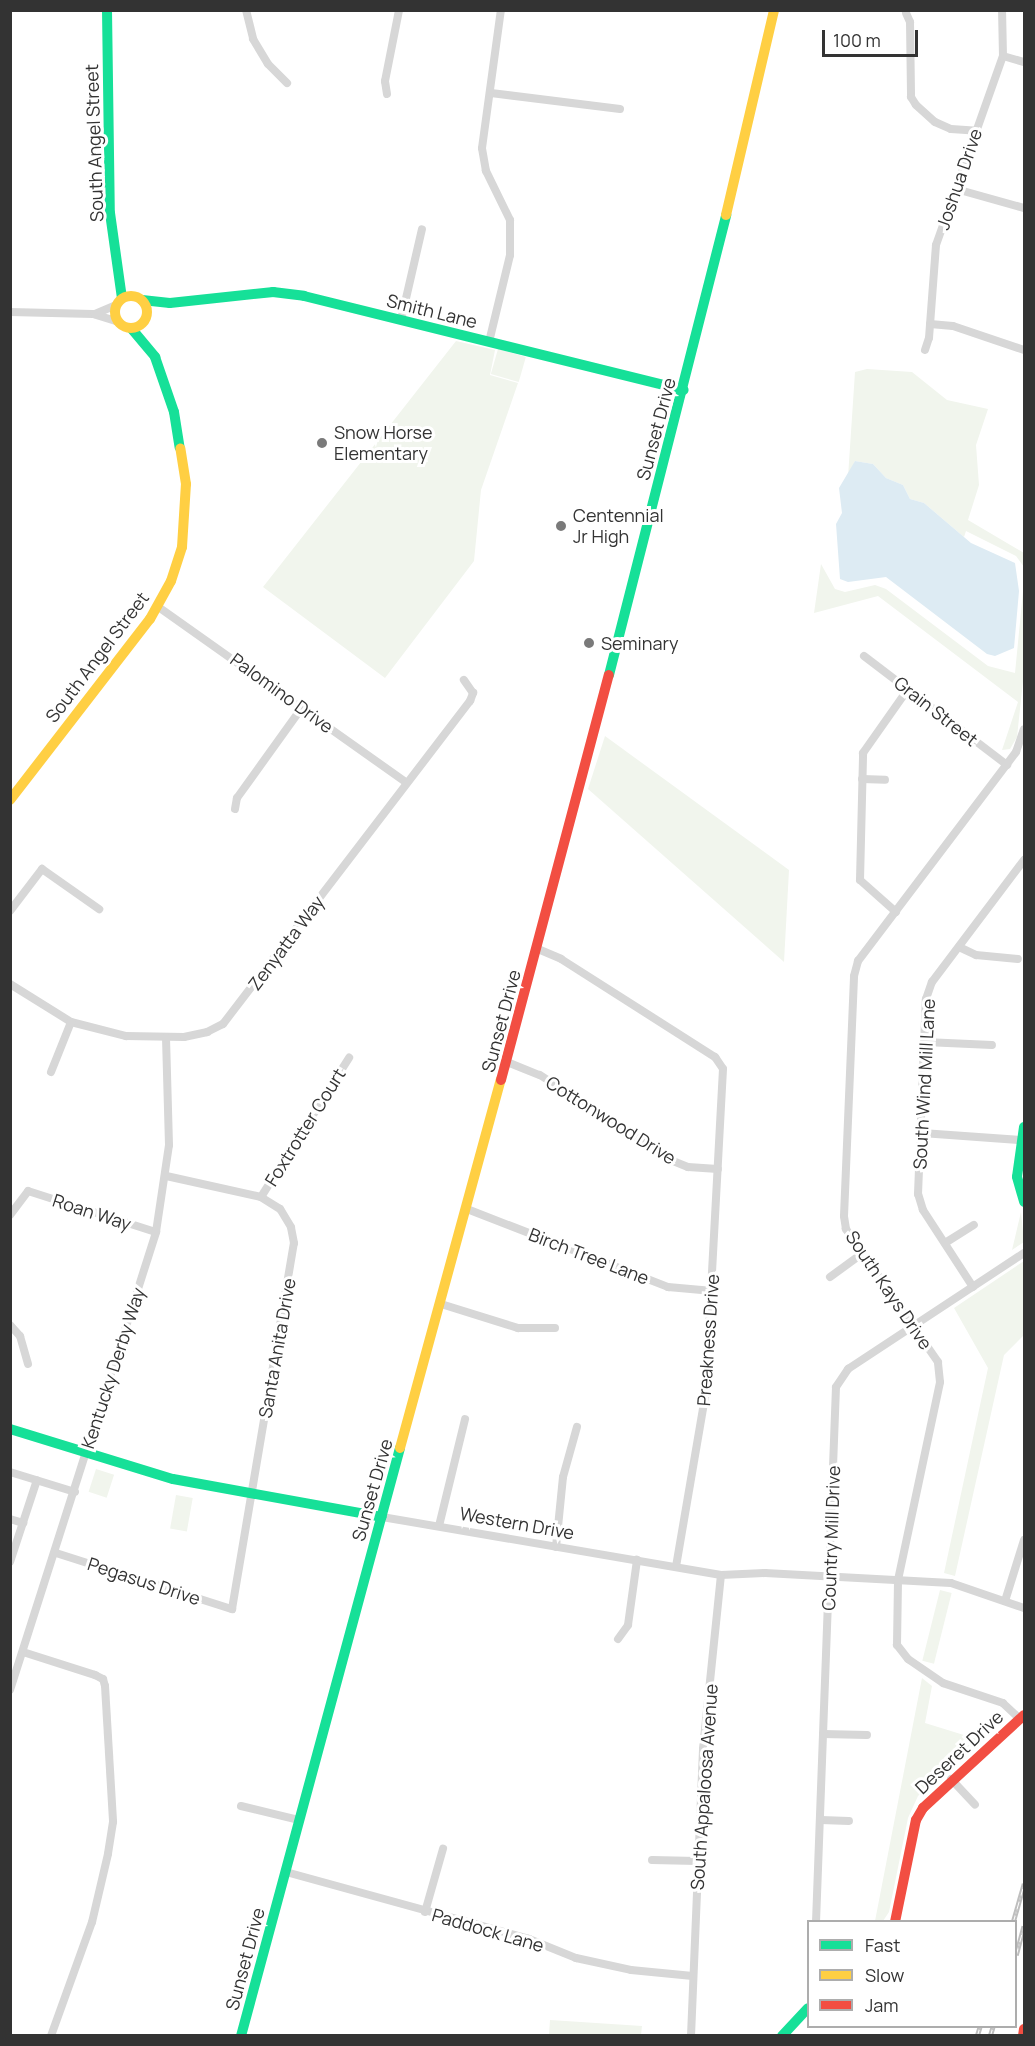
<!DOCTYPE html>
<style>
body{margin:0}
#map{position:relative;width:1035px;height:2046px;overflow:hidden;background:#fff;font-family:Manrope,sans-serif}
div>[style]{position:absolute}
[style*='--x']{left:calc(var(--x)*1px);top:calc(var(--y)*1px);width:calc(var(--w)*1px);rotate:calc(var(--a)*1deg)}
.green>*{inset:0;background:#f1f5ed;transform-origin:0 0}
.water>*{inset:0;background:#ddebf3}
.street>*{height:8px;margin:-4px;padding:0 4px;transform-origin:4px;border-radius:4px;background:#d7d7d7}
.fast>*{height:10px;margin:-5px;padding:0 5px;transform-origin:5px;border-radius:5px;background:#16e098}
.slow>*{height:10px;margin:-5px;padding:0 5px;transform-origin:5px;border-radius:5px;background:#ffcf43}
.slow>.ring{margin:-5px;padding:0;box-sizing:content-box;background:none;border:10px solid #ffcf43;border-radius:50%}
.jam>*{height:10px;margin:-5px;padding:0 5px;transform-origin:5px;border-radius:5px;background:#f24e42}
.rail>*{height:4.5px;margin-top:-2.25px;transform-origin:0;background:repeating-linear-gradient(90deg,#fff 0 7px,#bebebe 0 14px);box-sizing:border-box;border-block:2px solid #bebebe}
.dots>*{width:16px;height:16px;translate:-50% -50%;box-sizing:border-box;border:3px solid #fff;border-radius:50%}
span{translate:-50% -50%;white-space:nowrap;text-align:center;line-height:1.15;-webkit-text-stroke:6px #fff;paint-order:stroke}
.street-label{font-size:18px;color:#333}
.poi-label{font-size:18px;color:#333}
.left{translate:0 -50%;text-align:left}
.frame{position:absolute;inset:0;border:12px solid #333;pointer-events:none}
.legend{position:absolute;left:807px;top:1920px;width:210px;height:108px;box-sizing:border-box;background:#fff;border:2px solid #adadad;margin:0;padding:8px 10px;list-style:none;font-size:18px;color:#333}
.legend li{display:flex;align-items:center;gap:12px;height:30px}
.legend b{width:30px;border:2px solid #adadad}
.scale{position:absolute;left:822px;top:30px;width:96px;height:27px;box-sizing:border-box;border:3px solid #333;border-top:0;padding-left:8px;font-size:18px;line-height:21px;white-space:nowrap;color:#333;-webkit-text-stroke:4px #fff;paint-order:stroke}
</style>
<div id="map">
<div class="green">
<div style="clip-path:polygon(456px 341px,495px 350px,490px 375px,518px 383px,481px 490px,474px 561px,385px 678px,263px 587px)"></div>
<div style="left:498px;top:349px;width:29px;height:26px;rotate:16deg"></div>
<div style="clip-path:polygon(867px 369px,912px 372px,947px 400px,988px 409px,976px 445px,979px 485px,968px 520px,1024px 553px,1024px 567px,1016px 556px,966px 531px,964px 537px,924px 503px,910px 499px,903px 485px,886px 478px,873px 464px,855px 461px,848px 477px,855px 372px)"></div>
<div style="clip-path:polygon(821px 564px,835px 589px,845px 592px,875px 585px,886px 589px,988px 666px,1015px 673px,1024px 581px,1024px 672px,1017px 737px,1010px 749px,1002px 750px,1018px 702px,878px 596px,814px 613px)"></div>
<div style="clip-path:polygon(605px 736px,789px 870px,784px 962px,588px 789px)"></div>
<div style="clip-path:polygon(1021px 1212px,1024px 1242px,1012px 1250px)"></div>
<div style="clip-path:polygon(1024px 1261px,1024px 1335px,1004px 1355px,955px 1576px,944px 1573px,988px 1368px,954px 1308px)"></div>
<div style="left:96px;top:1469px;width:19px;height:24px;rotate:18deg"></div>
<div style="left:176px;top:1495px;width:17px;height:34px;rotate:10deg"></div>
<div style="left:940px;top:1590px;width:12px;height:73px;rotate:14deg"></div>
<div style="clip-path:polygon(922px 1678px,932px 1686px,925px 1723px,980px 1740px,918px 1796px,908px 1818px,889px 1912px,883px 1921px,875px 1921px)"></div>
<div style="clip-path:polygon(550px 2020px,642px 2026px,641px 2035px,549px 2035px)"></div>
</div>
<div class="water">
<div style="clip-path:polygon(855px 461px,873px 464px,886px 478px,903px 485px,910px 499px,924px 503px,971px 543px,1015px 563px,1019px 591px,1014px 648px,995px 656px,987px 654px,886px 577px,848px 582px,840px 579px,836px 524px,842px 513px,839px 488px)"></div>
</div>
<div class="street">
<div style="--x:246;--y:10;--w:30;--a:76"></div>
<div style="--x:253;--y:39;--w:29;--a:59"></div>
<div style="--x:268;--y:64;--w:27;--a:45"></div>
<div style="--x:906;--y:13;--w:10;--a:66"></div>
<div style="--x:910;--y:22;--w:75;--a:89.2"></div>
<div style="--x:911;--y:97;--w:9;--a:58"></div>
<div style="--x:916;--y:105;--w:25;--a:42"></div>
<div style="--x:935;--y:122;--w:17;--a:24"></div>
<div style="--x:951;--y:129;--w:26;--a:4"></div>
<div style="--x:1003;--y:56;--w:22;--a:16"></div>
<div style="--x:491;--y:93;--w:130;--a:7.1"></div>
<div style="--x:387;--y:94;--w:13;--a:-99"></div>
<div style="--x:385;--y:81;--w:72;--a:-78.8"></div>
<div style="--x:956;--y:189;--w:71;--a:15.6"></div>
<div style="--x:10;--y:312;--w:83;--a:1.4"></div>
<div style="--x:93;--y:314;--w:27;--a:17"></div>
<div style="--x:95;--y:314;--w:23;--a:-23"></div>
<div style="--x:401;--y:320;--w:93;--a:-77"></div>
<div style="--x:930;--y:324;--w:23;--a:5"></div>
<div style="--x:953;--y:326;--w:75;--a:18.7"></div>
<div style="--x:489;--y:342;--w:89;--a:-76.4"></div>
<div style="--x:510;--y:255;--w:35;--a:-90"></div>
<div style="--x:510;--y:220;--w:55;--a:-116.1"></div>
<div style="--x:486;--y:171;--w:23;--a:-100"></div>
<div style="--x:482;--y:148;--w:139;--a:-82.2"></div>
<div style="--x:925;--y:350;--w:13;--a:-72"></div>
<div style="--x:929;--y:338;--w:93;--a:-85.7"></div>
<div style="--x:936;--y:245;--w:201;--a:-70.5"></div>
<div style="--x:1003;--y:56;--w:46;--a:-91.2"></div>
<div style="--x:157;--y:606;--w:305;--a:35.3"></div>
<div style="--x:864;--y:656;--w:180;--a:37.3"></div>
<div style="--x:862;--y:779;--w:23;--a:2"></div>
<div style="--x:235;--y:809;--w:11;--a:-80"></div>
<div style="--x:237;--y:798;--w:110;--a:-54.3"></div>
<div style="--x:10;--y:911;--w:53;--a:-52.7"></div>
<div style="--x:42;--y:869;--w:70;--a:35.1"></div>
<div style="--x:896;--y:912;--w:48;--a:-138.4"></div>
<div style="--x:860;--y:880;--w:127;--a:-88.6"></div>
<div style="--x:863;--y:753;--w:78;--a:-54.9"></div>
<div style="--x:959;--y:947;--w:19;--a:25"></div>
<div style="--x:976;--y:955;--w:42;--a:5.4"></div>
<div style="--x:538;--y:949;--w:25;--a:23"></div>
<div style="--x:561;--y:959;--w:183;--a:32.5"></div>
<div style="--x:715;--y:1057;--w:14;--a:56"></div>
<div style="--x:723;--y:1069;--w:328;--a:93.1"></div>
<div style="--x:705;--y:1397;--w:171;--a:99.7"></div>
<div style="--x:10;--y:984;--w:72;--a:31.9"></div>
<div style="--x:71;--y:1022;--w:57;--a:14.3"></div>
<div style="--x:126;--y:1036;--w:58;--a:1"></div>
<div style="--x:184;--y:1037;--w:24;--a:-12"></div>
<div style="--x:207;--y:1032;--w:18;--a:-27"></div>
<div style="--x:223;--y:1024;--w:407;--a:-52.6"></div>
<div style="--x:470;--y:701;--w:9;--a:-69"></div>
<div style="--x:473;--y:693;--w:16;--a:-125"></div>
<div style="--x:925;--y:1042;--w:67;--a:2.6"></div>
<div style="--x:507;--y:1062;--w:35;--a:22"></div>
<div style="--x:540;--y:1075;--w:158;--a:32.9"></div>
<div style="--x:673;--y:1161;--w:16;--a:22"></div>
<div style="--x:688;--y:1167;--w:30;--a:4"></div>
<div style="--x:51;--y:1072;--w:54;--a:-68.2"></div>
<div style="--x:922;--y:1133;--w:98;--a:4.1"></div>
<div style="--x:261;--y:1197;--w:165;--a:-57.7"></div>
<div style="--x:467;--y:1209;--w:216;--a:21.2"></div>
<div style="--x:668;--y:1287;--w:45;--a:5.1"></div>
<div style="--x:10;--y:1215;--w:30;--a:-53"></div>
<div style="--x:28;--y:1191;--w:134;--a:17.8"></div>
<div style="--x:945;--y:1243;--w:34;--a:-32"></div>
<div style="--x:830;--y:1277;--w:39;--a:-36"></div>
<div style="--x:973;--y:1287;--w:92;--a:-123"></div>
<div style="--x:923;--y:1210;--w:17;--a:-107"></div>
<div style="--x:918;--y:1194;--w:195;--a:-87.7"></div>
<div style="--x:926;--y:999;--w:18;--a:-71"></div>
<div style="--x:932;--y:982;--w:153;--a:-53"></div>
<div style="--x:441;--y:1304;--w:81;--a:17.3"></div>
<div style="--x:518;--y:1328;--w:37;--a:0"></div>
<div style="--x:10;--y:1325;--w:15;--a:48"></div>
<div style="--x:20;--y:1336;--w:29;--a:74"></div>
<div style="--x:10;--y:1472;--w:68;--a:17.1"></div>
<div style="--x:382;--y:1517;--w:344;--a:9.7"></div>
<div style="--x:721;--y:1575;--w:44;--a:-2.6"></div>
<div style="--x:765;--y:1573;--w:186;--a:3.1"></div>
<div style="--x:951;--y:1583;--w:77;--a:18.9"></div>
<div style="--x:10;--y:1519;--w:14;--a:17"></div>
<div style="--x:439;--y:1526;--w:110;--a:-76.3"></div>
<div style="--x:556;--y:1547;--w:70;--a:-84.3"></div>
<div style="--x:563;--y:1477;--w:52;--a:-74.4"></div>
<div style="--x:56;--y:1553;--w:185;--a:17.7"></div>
<div style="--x:232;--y:1609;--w:371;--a:-80.4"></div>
<div style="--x:294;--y:1243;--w:16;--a:-101"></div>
<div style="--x:291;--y:1227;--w:21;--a:-121"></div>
<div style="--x:280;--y:1209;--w:22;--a:-148"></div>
<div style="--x:261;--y:1197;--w:97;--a:-167.5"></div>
<div style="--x:10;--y:1562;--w:86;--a:-71.8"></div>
<div style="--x:1005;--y:1601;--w:64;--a:-72.7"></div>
<div style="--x:618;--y:1639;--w:17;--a:-54"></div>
<div style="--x:628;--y:1625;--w:66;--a:-82.1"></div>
<div style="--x:23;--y:1652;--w:76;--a:17.7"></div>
<div style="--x:95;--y:1675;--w:9;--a:27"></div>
<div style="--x:103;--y:1679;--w:7;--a:74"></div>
<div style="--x:105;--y:1686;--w:136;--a:86.6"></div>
<div style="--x:113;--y:1822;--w:32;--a:99"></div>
<div style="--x:108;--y:1854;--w:70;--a:103.2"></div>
<div style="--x:92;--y:1922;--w:121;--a:109.8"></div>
<div style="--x:10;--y:1690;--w:481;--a:-72.3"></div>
<div style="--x:156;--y:1232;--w:88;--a:-81.5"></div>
<div style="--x:169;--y:1145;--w:107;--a:-91.6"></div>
<div style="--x:1020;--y:1719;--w:23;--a:-137"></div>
<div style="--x:1003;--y:1703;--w:63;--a:-161.6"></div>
<div style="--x:943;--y:1683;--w:42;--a:-145.6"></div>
<div style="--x:908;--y:1659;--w:18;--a:-128"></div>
<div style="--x:897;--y:1645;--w:65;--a:-89.1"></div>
<div style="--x:898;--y:1580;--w:202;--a:-78"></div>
<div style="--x:940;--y:1382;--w:20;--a:-96"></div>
<div style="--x:938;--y:1362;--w:162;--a:-124.7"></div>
<div style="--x:846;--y:1229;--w:13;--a:-99"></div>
<div style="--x:844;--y:1216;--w:240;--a:-87.6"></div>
<div style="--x:854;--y:976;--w:16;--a:-75"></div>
<div style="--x:858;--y:961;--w:262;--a:-52.9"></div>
<div style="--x:1016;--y:752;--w:24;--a:-71"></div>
<div style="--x:823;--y:1734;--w:44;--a:1.3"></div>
<div style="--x:951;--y:1779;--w:35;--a:47"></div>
<div style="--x:241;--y:1806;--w:60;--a:13.6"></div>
<div style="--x:821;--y:1820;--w:28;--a:2"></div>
<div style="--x:652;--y:1860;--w:45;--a:1.3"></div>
<div style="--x:286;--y:1872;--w:252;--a:15.4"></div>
<div style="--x:529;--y:1939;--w:51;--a:22"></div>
<div style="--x:576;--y:1958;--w:56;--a:12.3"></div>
<div style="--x:631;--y:1970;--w:62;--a:5.5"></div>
<div style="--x:425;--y:1912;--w:66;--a:-74.1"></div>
<div style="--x:816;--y:1922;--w:535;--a:-87.86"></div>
<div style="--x:836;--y:1387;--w:22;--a:-56"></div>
<div style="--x:848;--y:1369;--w:211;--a:-33.4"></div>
<div style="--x:691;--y:2036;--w:287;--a:-87.6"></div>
<div style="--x:703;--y:1749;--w:175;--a:-84.1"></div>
</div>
<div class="fast">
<div style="--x:107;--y:10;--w:203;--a:89.2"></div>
<div style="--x:110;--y:213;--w:86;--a:82"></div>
<div style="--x:142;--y:300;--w:28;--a:6"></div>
<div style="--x:170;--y:303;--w:104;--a:-6.1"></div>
<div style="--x:273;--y:292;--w:31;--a:7"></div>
<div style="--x:304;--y:296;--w:391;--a:13.9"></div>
<div style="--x:131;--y:328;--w:38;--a:50"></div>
<div style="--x:155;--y:357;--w:58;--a:70.9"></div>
<div style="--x:174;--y:412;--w:36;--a:81"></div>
<div style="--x:609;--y:675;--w:475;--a:-75.7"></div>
<div style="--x:1024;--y:1127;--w:50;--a:98"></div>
<div style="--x:1017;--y:1177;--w:26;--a:74"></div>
<div style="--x:10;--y:1429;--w:170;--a:17.1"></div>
<div style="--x:173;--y:1479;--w:212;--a:10.3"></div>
<div style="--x:241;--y:2036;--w:609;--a:-74.87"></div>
<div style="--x:782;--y:2036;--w:38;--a:-47"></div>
</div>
<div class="slow">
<div style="--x:726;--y:215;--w:211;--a:-76.8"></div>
<div class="ring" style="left:115px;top:296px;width:22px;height:22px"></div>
<div style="--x:10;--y:800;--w:229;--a:-52.3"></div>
<div style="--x:150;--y:619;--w:43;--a:-61.1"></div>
<div style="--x:171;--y:581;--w:36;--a:-72"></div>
<div style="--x:182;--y:547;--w:63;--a:-86.4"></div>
<div style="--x:186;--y:484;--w:36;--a:-99"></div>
<div style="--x:400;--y:1448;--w:382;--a:-74.7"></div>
</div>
<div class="jam">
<div style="--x:501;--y:1080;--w:419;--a:-75.1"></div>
<div style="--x:895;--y:1922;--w:104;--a:-78.4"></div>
<div style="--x:916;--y:1820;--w:14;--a:-60"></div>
<div style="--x:923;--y:1808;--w:137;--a:-42.6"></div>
<div style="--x:1023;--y:2036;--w:7;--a:-82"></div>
</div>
<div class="rail">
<div style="--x:1013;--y:1922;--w:40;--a:-74"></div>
<div style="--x:1016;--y:1955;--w:30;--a:-75"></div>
<div style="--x:977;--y:2036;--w:10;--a:-73"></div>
<div style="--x:990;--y:2036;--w:10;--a:-73"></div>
</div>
<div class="dots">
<div style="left:322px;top:443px;background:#7a7a7a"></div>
<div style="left:561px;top:526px;background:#7a7a7a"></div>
<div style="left:589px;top:643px;background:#7a7a7a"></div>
</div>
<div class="street-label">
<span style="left:94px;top:143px;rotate:-92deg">South Angel Street</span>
<span style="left:959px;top:179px;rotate:-71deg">Joshua Drive</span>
<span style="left:432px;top:311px;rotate:14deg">Smith Lane</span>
<span style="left:656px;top:429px;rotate:-75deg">Sunset Drive</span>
<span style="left:97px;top:657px;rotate:-53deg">South Angel Street</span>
<span style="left:282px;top:693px;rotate:36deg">Palomino Drive</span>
<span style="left:936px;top:711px;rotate:38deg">Grain Street</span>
<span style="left:286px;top:943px;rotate:-53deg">Zenyatta Way</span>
<span style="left:501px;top:1021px;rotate:-75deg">Sunset Drive</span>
<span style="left:924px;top:1084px;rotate:-87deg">South Wind Mill Lane</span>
<span style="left:611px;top:1120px;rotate:32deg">Cottonwood Drive</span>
<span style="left:305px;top:1127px;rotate:-58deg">Foxtrotter Court</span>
<span style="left:92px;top:1212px;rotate:18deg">Roan Way</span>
<span style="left:589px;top:1256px;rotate:21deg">Birch Tree Lane</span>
<span style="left:889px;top:1290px;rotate:56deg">South Kays Drive</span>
<span style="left:708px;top:1340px;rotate:-86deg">Preakness Drive</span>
<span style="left:277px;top:1348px;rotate:-80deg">Santa Anita Drive</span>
<span style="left:113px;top:1368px;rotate:-72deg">Kentucky Derby Way</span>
<span style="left:372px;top:1490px;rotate:-74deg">Sunset Drive</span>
<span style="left:517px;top:1523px;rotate:10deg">Western Drive</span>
<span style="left:831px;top:1538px;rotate:-88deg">Country Mill Drive</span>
<span style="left:144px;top:1581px;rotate:18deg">Pegasus Drive</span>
<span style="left:959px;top:1752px;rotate:-43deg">Deseret Drive</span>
<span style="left:704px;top:1787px;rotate:-86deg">South Appaloosa Avenue</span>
<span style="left:488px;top:1930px;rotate:16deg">Paddock Lane</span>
<span style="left:245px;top:1959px;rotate:-75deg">Sunset Drive</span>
</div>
<div class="poi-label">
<span class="left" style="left:334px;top:443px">Snow Horse<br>Elementary</span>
<span class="left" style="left:573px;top:526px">Centennial<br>Jr High</span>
<span class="left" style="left:601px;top:643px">Seminary</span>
</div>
<div class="frame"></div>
<ul class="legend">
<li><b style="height:8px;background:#16e098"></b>Fast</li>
<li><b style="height:8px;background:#ffcf43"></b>Slow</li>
<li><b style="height:8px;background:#f24e42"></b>Jam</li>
</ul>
<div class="scale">100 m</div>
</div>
